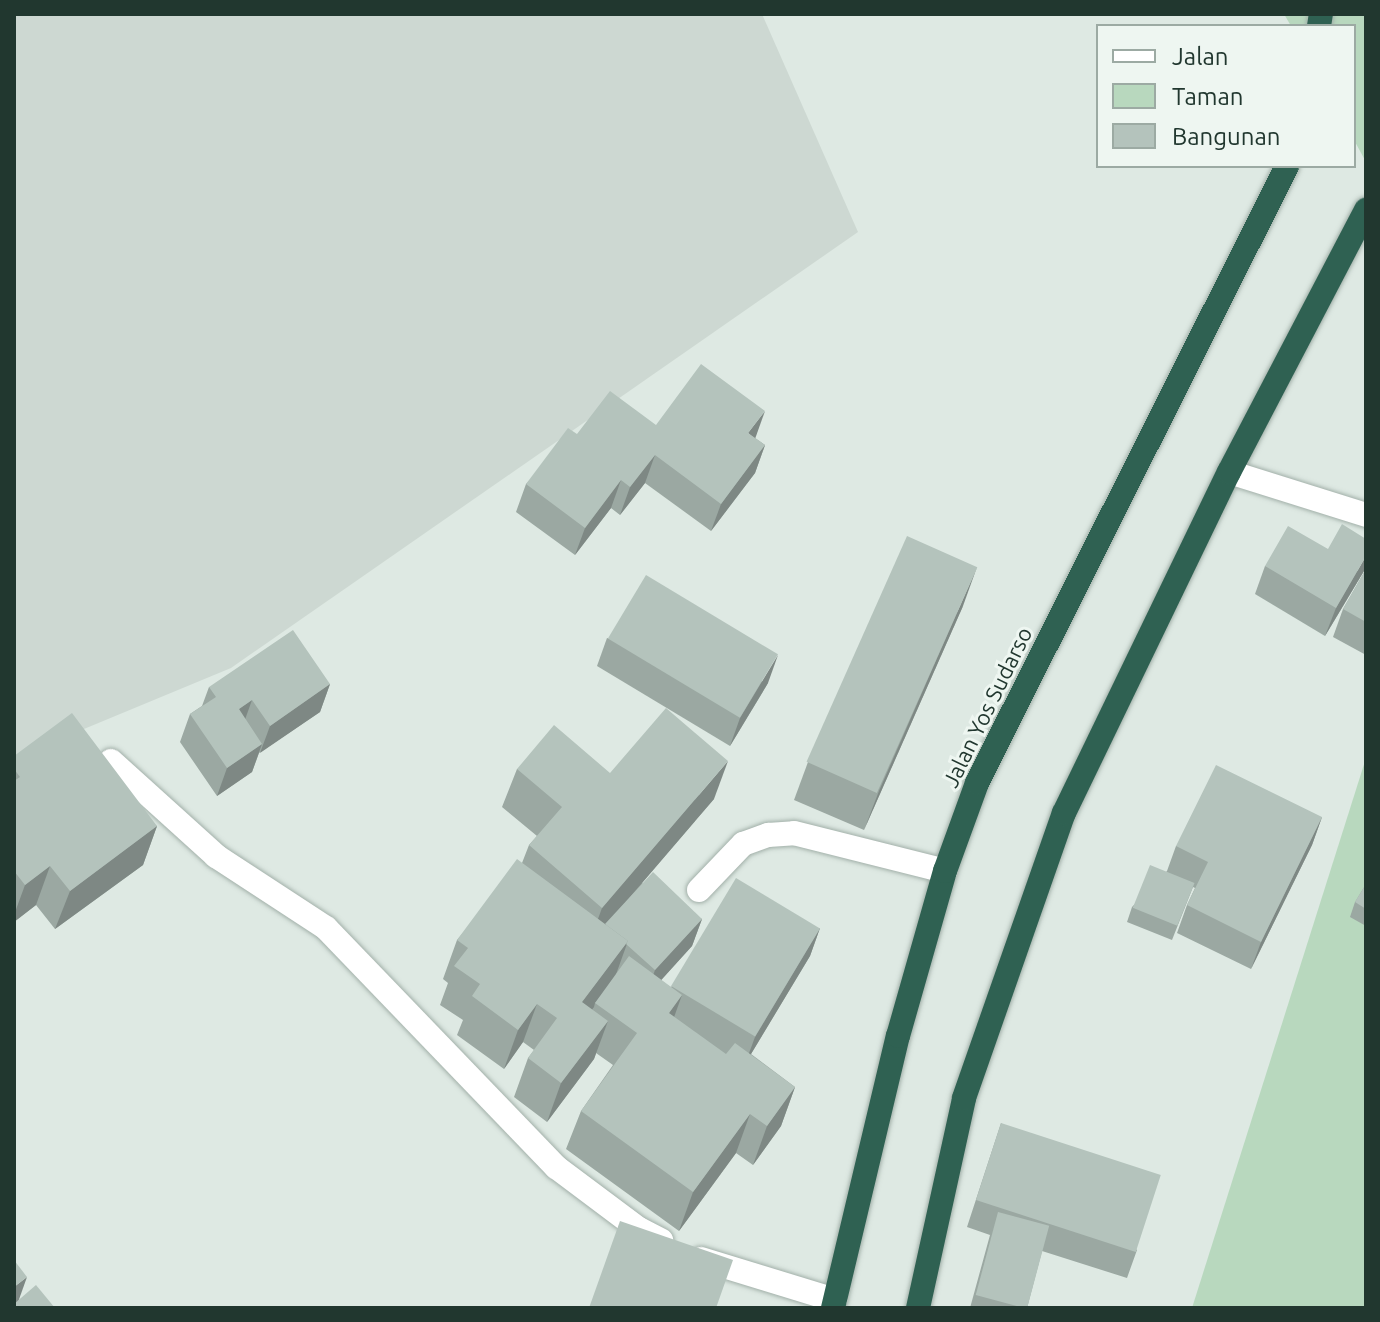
<!DOCTYPE html>
<style>
body{margin:0}
#map{position:relative;width:1380px;height:1322px;overflow:hidden;background:#dee9e3;font-family:Ubuntu,sans-serif}
div>[style]{position:absolute}
[style*='--x']{left:calc(var(--x)*1px);top:calc(var(--y)*1px);width:calc(var(--w)*1px);rotate:calc(var(--a)*1deg)}
.built>*{inset:0;background:#cdd8d2}
.green>*{inset:0;background:#b8d8be}
.roads{filter:drop-shadow(0 0 2px #a2b0a9) drop-shadow(0 0 2px #a2b0a9)}
.lane>*{height:24px;margin:-12px;padding:0 12px;transform-origin:12px;border-radius:12px;background:#fff}
.street>*{height:24px;margin:-12px;padding:0 12px;transform-origin:12px;border-radius:12px;background:#fff}
.highway>*{height:24px;margin:-12px;padding:0 12px;transform-origin:12px;border-radius:12px;background:#2f6152}
.wall>*{inset:0;background:#9ba8a2}
.shaded-wall>*{inset:0;background:#7e8884}
.building>*{inset:0;background:#b4c3bc;transform-origin:0 0}
span{translate:-50% -50%;white-space:nowrap;text-align:center;line-height:1.15;-webkit-text-stroke:6px #eef6f1;paint-order:stroke}
.street-label{font-size:22px;color:#21372f}
.frame{position:absolute;inset:0;border:16px solid #21372f;pointer-events:none}
.legend{position:absolute;left:1096px;top:24px;width:260px;height:144px;box-sizing:border-box;background:#eef6f1;border:2px solid #9caaa3;margin:0;padding:10px 14px;list-style:none;font-size:24px;color:#21372f}
.legend li{display:flex;align-items:center;gap:16px;height:40px}
.legend b{width:40px;border:2px solid #9caaa3}
</style>
<div id="map">
<div class="built">
<div style="clip-path:polygon(14px 14px,762px 14px,858px 232px,231px 668px,14px 758px)"></div>
</div>
<div class="green">
<div style="clip-path:polygon(1284px 14px,1366px 14px,1366px 162px,1354px 140px,1354px 26px,1291px 26px)"></div>
<div style="clip-path:polygon(1366px 758px,1366px 1308px,1192px 1308px)"></div>
</div>
<div class="roads">
<div class="lane">
<div style="--x:1229;--y:472;--w:144;--a:17.4"></div>
<div style="--x:699;--y:890;--w:64;--a:-46.3"></div>
<div style="--x:743;--y:844;--w:27;--a:-20"></div>
<div style="--x:768;--y:835;--w:26;--a:-4"></div>
<div style="--x:794;--y:833;--w:156;--a:14.1"></div>
</div>
<div class="street">
<div style="--x:111;--y:761;--w:142;--a:42.1"></div>
<div style="--x:216;--y:856;--w:131;--a:33.2"></div>
<div style="--x:326;--y:928;--w:332;--a:46.1"></div>
<div style="--x:556;--y:1167;--w:104;--a:36.8"></div>
<div style="--x:639;--y:1229;--w:25;--a:27"></div>
<div style="--x:701;--y:1259;--w:140;--a:17"></div>
</div>
<div class="highway">
<div style="--x:1319;--y:26;--w:12;--a:-81"></div>
<div style="--x:833;--y:1308;--w:280;--a:-76.6"></div>
<div style="--x:898;--y:1036;--w:172;--a:-74.1"></div>
<div style="--x:945;--y:871;--w:94;--a:-70"></div>
<div style="--x:977;--y:783;--w:690;--a:-63.32"></div>
<div style="--x:918;--y:1308;--w:215;--a:-77.6"></div>
<div style="--x:964;--y:1098;--w:302;--a:-70.7"></div>
<div style="--x:1064;--y:813;--w:379;--a:-64.2"></div>
<div style="--x:1229;--y:472;--w:296;--a:-62.4"></div>
</div>
</div>
<div class="wall">
<div style="clip-path:polygon(656px 425px,755px 438px,765px 445px,755px 473px,711px 531px,645px 483px,620px 515px,611px 508px,575px 555px,516px 512px,526px 484px,577px 434px)"></div>
<div style="clip-path:polygon(1265px 566px,1364px 571px,1325px 636px,1255px 594px)"></div>
<div style="clip-path:polygon(1366px 569px,1366px 655px,1333px 637px,1343px 609px)"></div>
<div style="clip-path:polygon(963px 606px,864px 830px,794px 800px,808px 762px)"></div>
<div style="clip-path:polygon(607px 638px,768px 683px,730px 746px,597px 666px)"></div>
<div style="clip-path:polygon(330px 684px,320px 712px,259px 753px,252px 772px,217px 796px,180px 742px,190px 714px,202px 706px,209px 687px)"></div>
<div style="clip-path:polygon(14px 756px,157px 826px,143px 865px,55px 929px,36px 905px,14px 922px)"></div>
<div style="clip-path:polygon(517px 769px,610px 773px,714px 799px,642px 883px,702px 919px,692px 946px,661px 980px,670px 987px,820px 928px,810px 956px,751px 1054px,795px 1087px,781px 1126px,753px 1165px,736px 1153px,679px 1231px,566px 1149px,581px 1111px,613px 1065px,596px 1053px,594px 1059px,547px 1122px,514px 1097px,528px 1058px,534px 1050px,523px 1042px,504px 1069px,457px 1035px,463px 1020px,440px 1005px,448px 983px,443px 979px,457px 940px,522px 863px,529px 845px,537px 836px,502px 807px)"></div>
<div style="clip-path:polygon(1322px 817px,1312px 845px,1251px 969px,1177px 933px,1187px 905px,1195px 888px,1193px 887px,1172px 940px,1127px 922px,1132px 907px,1167px 871px,1176px 846px)"></div>
<div style="clip-path:polygon(1366px 884px,1366px 926px,1350px 917px,1355px 902px)"></div>
<div style="clip-path:polygon(1001px 1123px,1137px 1250px,1127px 1278px,1042px 1251px,1027px 1308px,970px 1308px,990px 1235px,967px 1227px)"></div>
</div>
<div class="shaded-wall">
<div style="clip-path:polygon(765px 411px,755px 439px,748px 433px)"></div>
<div style="clip-path:polygon(765px 445px,755px 473px,711px 531px,721px 504px)"></div>
<div style="clip-path:polygon(655px 455px,645px 483px,620px 515px,630px 487px)"></div>
<div style="clip-path:polygon(621px 480px,611px 508px,575px 555px,585px 528px)"></div>
<div style="clip-path:polygon(1366px 556px,1366px 565px,1364px 571px,1325px 636px,1336px 608px)"></div>
<div style="clip-path:polygon(977px 567px,963px 606px,864px 830px,879px 791px)"></div>
<div style="clip-path:polygon(778px 655px,768px 683px,730px 746px,740px 718px)"></div>
<div style="clip-path:polygon(330px 684px,320px 712px,260px 753px,270px 726px)"></div>
<div style="clip-path:polygon(252px 700px,242px 728px,239px 709px)"></div>
<div style="clip-path:polygon(262px 744px,252px 772px,217px 796px,227px 768px)"></div>
<div style="clip-path:polygon(728px 761px,714px 799px,588px 946px,602px 908px)"></div>
<div style="clip-path:polygon(1322px 817px,1312px 845px,1251px 969px,1261px 942px)"></div>
<div style="clip-path:polygon(157px 826px,143px 865px,55px 929px,70px 891px)"></div>
<div style="clip-path:polygon(50px 866px,36px 905px,14px 922px,14px 915px,25px 885px)"></div>
<div style="clip-path:polygon(702px 919px,692px 946px,645px 998px,655px 970px)"></div>
<div style="clip-path:polygon(820px 928px,810px 956px,745px 1064px,755px 1037px)"></div>
<div style="clip-path:polygon(628px 941px,614px 980px,595px 1003px,594px 1007px,568px 1041px,582px 1002px)"></div>
<div style="clip-path:polygon(682px 995px,668px 1034px,669px 1013px)"></div>
<div style="clip-path:polygon(537px 1004px,523px 1042px,504px 1069px,518px 1030px)"></div>
<div style="clip-path:polygon(608px 1021px,594px 1059px,547px 1122px,561px 1083px)"></div>
<div style="clip-path:polygon(795px 1087px,781px 1126px,753px 1165px,767px 1126px)"></div>
<div style="clip-path:polygon(750px 1114px,736px 1153px,679px 1231px,693px 1192px)"></div>
<div style="clip-path:polygon(27px 1277px,17px 1305px,14px 1307px,14px 1287px)"></div>
</div>
<div class="building">
<div style="clip-path:polygon(701px 364px,765px 411px,748px 433px,765px 445px,721px 504px,655px 455px,630px 487px,621px 480px,585px 528px,526px 484px,568px 428px,577px 434px,610px 391px,656px 425px)"></div>
<div style="clip-path:polygon(1342px 524px,1366px 539px,1366px 556px,1336px 608px,1265px 566px,1288px 526px,1328px 549px)"></div>
<div style="left:907px;top:536px;width:77px;height:247px;rotate:24deg"></div>
<div style="clip-path:polygon(1366px 569px,1366px 622px,1343px 609px)"></div>
<div style="left:646px;top:575px;width:154px;height:74px;rotate:31deg"></div>
<div style="clip-path:polygon(293px 630px,330px 684px,270px 726px,252px 700px,239px 709px,262px 744px,227px 768px,190px 714px,216px 697px,209px 687px)"></div>
<div style="clip-path:polygon(666px 708px,728px 761px,602px 908px,529px 845px,562px 807px,517px 769px,554px 725px,610px 773px)"></div>
<div style="clip-path:polygon(72px 713px,157px 826px,70px 891px,50px 866px,25px 885px,14px 871px,14px 781px,20px 777px,14px 769px,14px 756px)"></div>
<div style="clip-path:polygon(1216px 765px,1322px 817px,1261px 942px,1187px 905px,1208px 862px,1176px 846px)"></div>
<div style="clip-path:polygon(517px 859px,628px 941px,582px 1002px,608px 1021px,561px 1083px,528px 1058px,557px 1018px,537px 1004px,518px 1030px,472px 996px,480px 984px,454px 966px,468px 948px,457px 940px)"></div>
<div style="left:1150px;top:865px;width:48px;height:46px;rotate:22deg"></div>
<div style="clip-path:polygon(653px 872px,702px 919px,655px 970px,626px 944px,628px 941px,605px 924px)"></div>
<div style="left:736px;top:878px;width:98px;height:126px;rotate:31deg"></div>
<div style="clip-path:polygon(1366px 884px,1366px 909px,1355px 902px)"></div>
<div style="clip-path:polygon(629px 956px,682px 995px,669px 1013px,726px 1054px,735px 1043px,795px 1087px,767px 1126px,750px 1114px,693px 1192px,581px 1111px,637px 1033px,595px 1003px)"></div>
<div style="left:1001px;top:1123px;width:168px;height:81px;rotate:18deg"></div>
<div style="left:998px;top:1212px;width:53px;height:86px;rotate:15deg"></div>
<div style="clip-path:polygon(620px 1221px,733px 1260px,716px 1308px,589px 1308px)"></div>
<div style="clip-path:polygon(14px 1260px,27px 1277px,14px 1287px)"></div>
<div style="clip-path:polygon(36px 1285px,55px 1308px,14px 1308px,14px 1304px)"></div>
</div>
<div class="street-label">
<span style="left:987px;top:707px;rotate:-64deg">Jalan Yos Sudarso</span>
</div>
<div class="frame"></div>
<ul class="legend">
<li><b style="height:10px;background:#fff"></b>Jalan</li>
<li><b style="height:22px;background:#b8d8be"></b>Taman</li>
<li><b style="height:22px;background:#b4c3bc"></b>Bangunan</li>
</ul>
</div>
